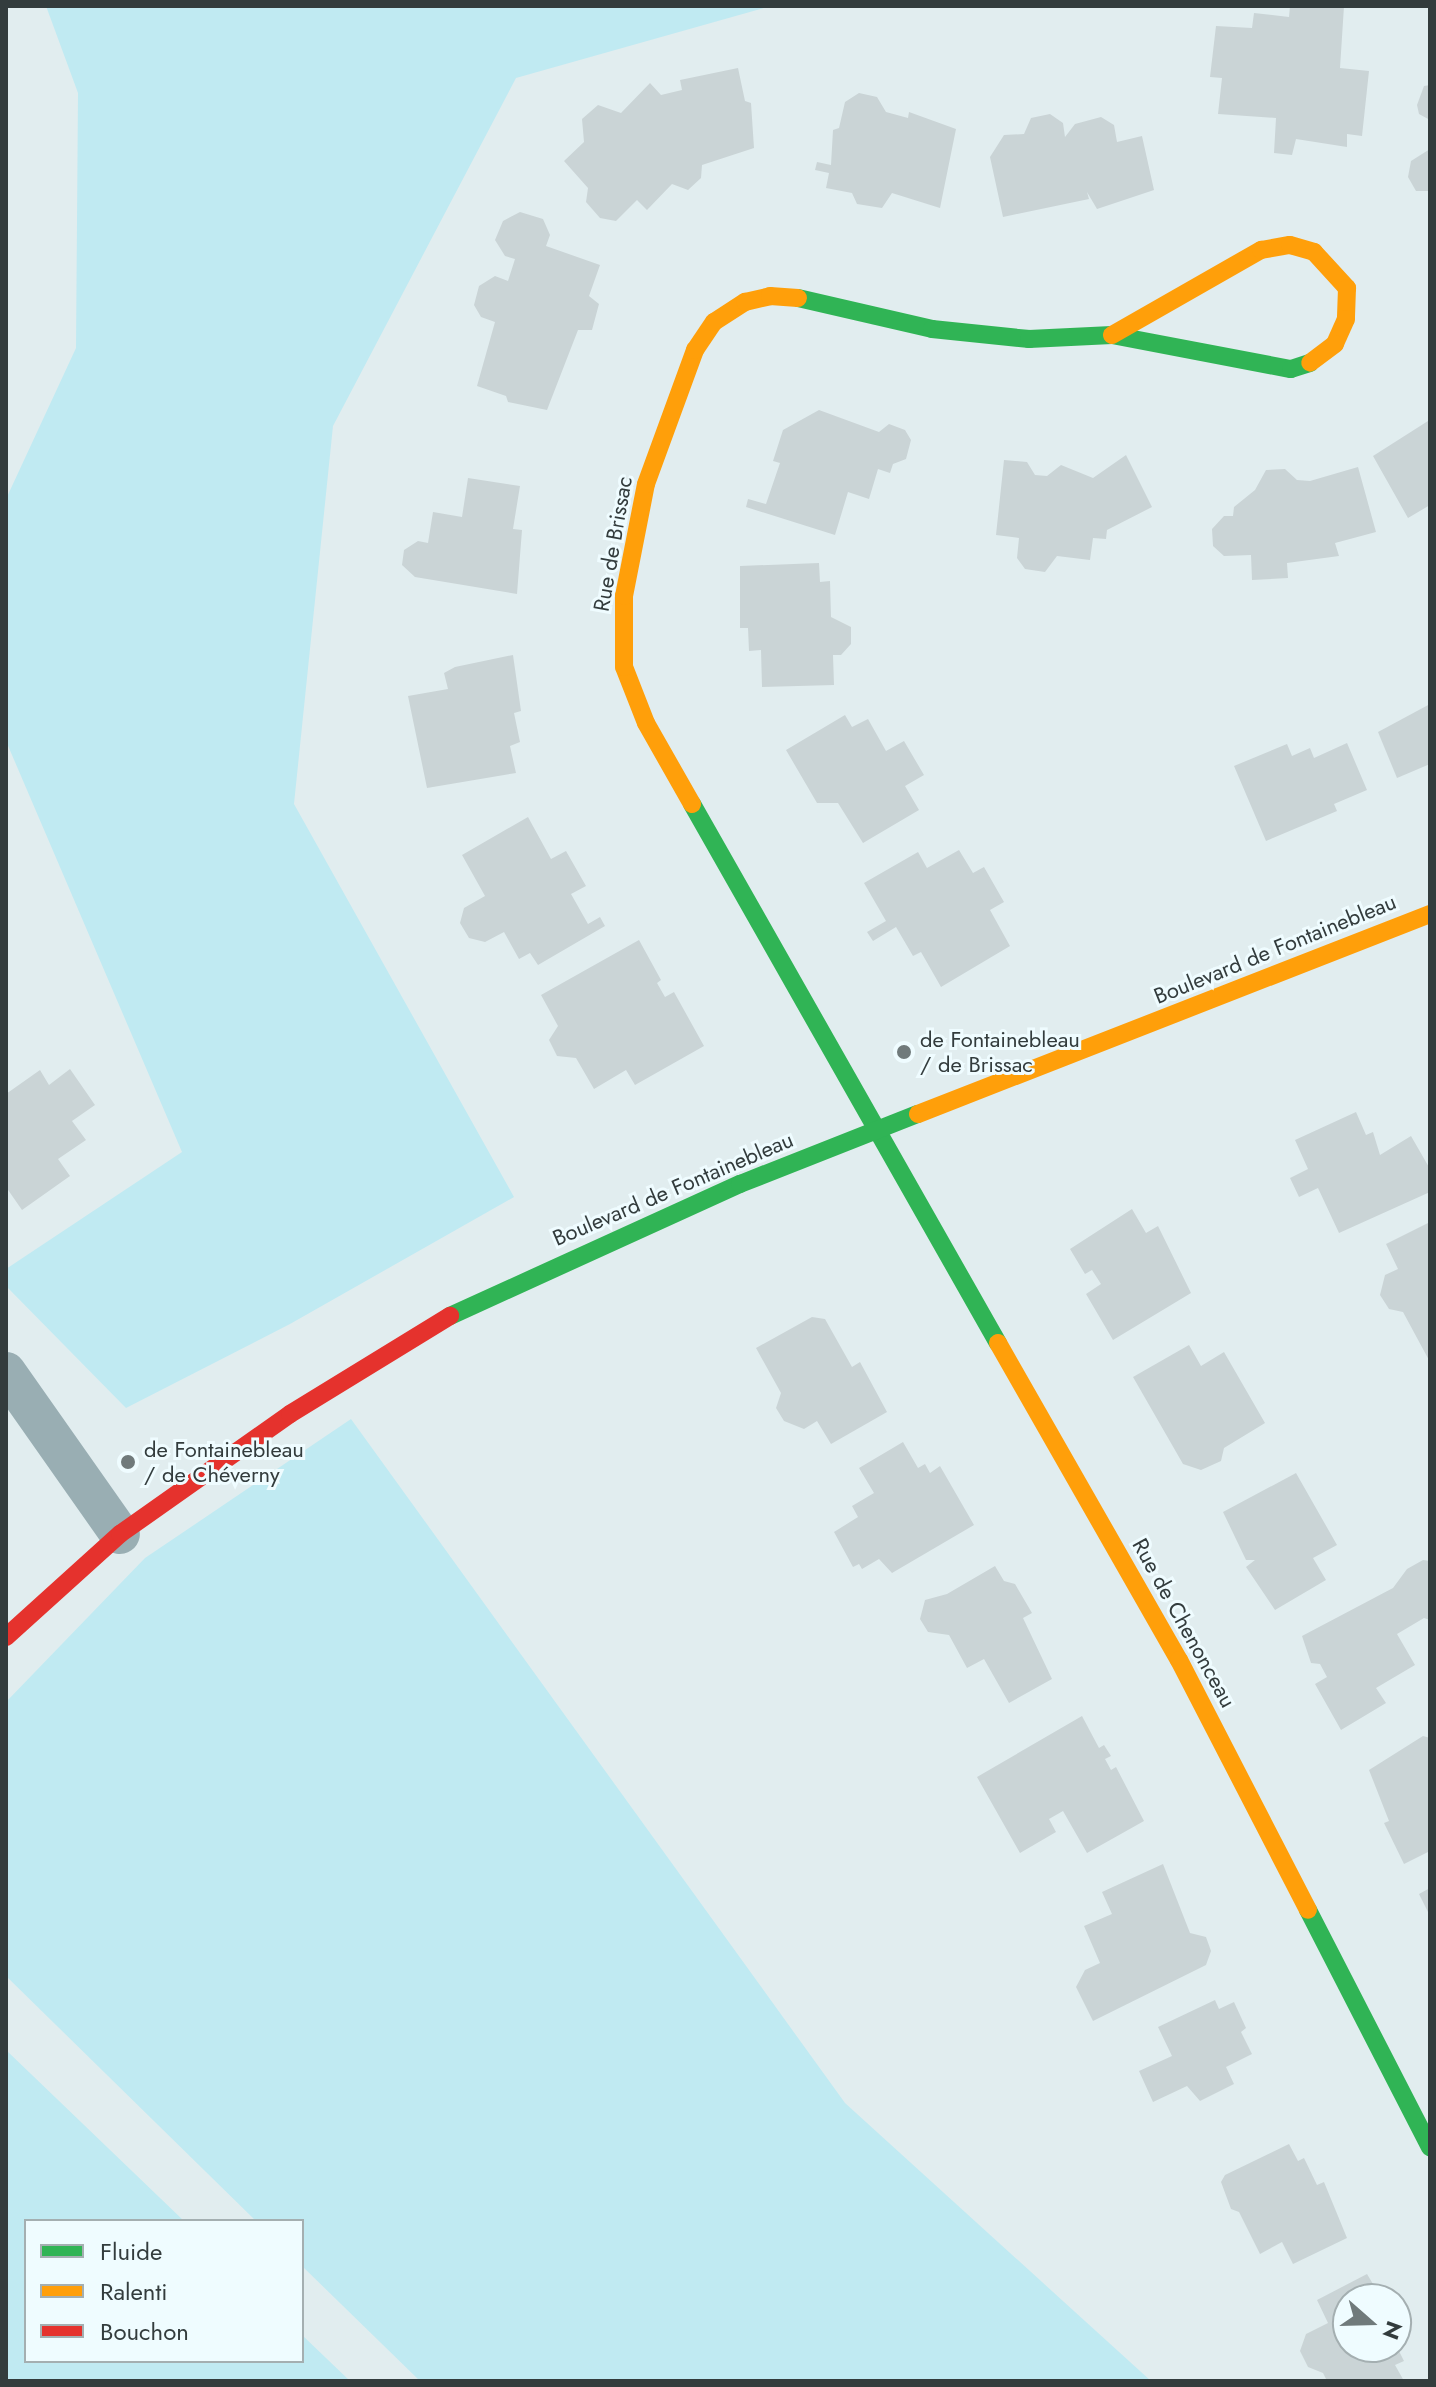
<!DOCTYPE html>
<meta charset="utf-8">
<style>
body{margin:0}
#map{position:relative;width:1436px;height:2387px;overflow:hidden;background:#e1edef;font-family:Jost,sans-serif}
div>[style]{position:absolute}
[style*='--x']{left:calc(var(--x)*1px);top:calc(var(--y)*1px);width:calc(var(--w)*1px);rotate:calc(var(--a)*1deg)}
.green>*{inset:0;background:#c0eaf2}
.building>*{inset:0;background:#cad4d6}
.street>*{height:40px;margin:-20px;padding:0 20px;transform-origin:20px;border-radius:20px;background:#99aeb3}
.fast>*{height:18px;margin:-9px;padding:0 9px;transform-origin:9px;border-radius:9px;background:#30b455}
.slow>*{height:18px;margin:-9px;padding:0 9px;transform-origin:9px;border-radius:9px;background:#ff9f0a}
.jam>*{height:18px;margin:-9px;padding:0 9px;transform-origin:9px;border-radius:9px;background:#e5322d}
.dots>*{width:22px;height:22px;translate:-50% -50%;box-sizing:border-box;border:4px solid #effcff;border-radius:50%}
span{translate:-50% -50%;white-space:nowrap;text-align:center;line-height:1.15;-webkit-text-stroke:6px #effcff;paint-order:stroke}
.street-label{font-size:22px;color:#333c3d}
.poi-label{font-size:22px;color:#333c3d}
.left{translate:0 -50%;text-align:left}
.frame{position:absolute;inset:0;border:8px solid #333c3d;pointer-events:none}
.legend{position:absolute;left:24px;top:2219px;width:280px;height:144px;box-sizing:border-box;background:#effcff;border:2px solid #a4afb1;margin:0;padding:10px 14px;list-style:none;font-size:24px;color:#333c3d}
.legend li{display:flex;align-items:center;gap:16px;height:40px}
.legend b{width:40px;border:2px solid #a4afb1}
.north{position:absolute;left:1332px;top:2283px;width:80px;height:80px;box-sizing:border-box;background:#effcff;border:2px solid #a4afb1;border-radius:50%;rotate:110deg;font-size:22px;font-weight:700;line-height:32px;text-align:center;color:#333c3d}
.north::after{content:'';display:block;margin:auto;width:28px;height:36px;background:#707a7b;clip-path:polygon(50% 0,100% 100%,50% 72%,0 100%)}
</style>
<div id="map">
<div class="green">
<div style="clip-path:polygon(46px 6px,771px 6px,516px 78px,333px 426px,294px 804px,514px 1197px,290px 1324px,126px 1408px,6px 1286px,6px 1269px,182px 1152px,6px 741px,6px 499px,76px 348px,78px 93px)"></div>
<div style="clip-path:polygon(351px 1419px,845px 2103px,1151px 2381px,420px 2381px,302px 2266px,302px 2221px,256px 2221px,6px 1976px,6px 1702px,145px 1558px)"></div>
<div style="clip-path:polygon(6px 2050px,184px 2221px,26px 2221px,26px 2361px,302px 2361px,302px 2335px,350px 2381px,6px 2381px)"></div>
</div>
<div class="building">
<div style="clip-path:polygon(1290px 6px,1344px 6px,1340px 68px,1369px 71px,1362px 136px,1347px 134px,1347px 147px,1296px 139px,1292px 155px,1274px 153px,1276px 118px,1218px 114px,1222px 78px,1210px 77px,1216px 26px,1252px 28px,1254px 13px,1289px 17px)"></div>
<div style="clip-path:polygon(738px 68px,745px 101px,751px 103px,754px 148px,702px 165px,701px 178px,688px 190px,672px 184px,647px 210px,637px 200px,616px 221px,600px 218px,586px 202px,588px 188px,564px 161px,584px 142px,582px 119px,598px 105px,621px 113px,650px 83px,661px 95px,682px 90px,680px 80px)"></div>
<div style="clip-path:polygon(1430px 85px,1430px 120px,1419px 114px,1417px 105px,1424px 86px)"></div>
<div style="clip-path:polygon(859px 93px,877px 97px,886px 112px,908px 118px,909px 112px,956px 129px,940px 208px,892px 193px,882px 208px,857px 204px,852px 193px,826px 188px,829px 173px,815px 170px,817px 162px,831px 165px,833px 130px,839px 128px,845px 102px)"></div>
<div style="clip-path:polygon(1050px 114px,1063px 123px,1065px 137px,1075px 124px,1101px 117px,1114px 125px,1117px 142px,1142px 136px,1154px 190px,1097px 209px,1087px 192px,1089px 199px,1003px 217px,990px 157px,1004px 135px,1024px 134px,1031px 118px)"></div>
<div style="clip-path:polygon(1430px 149px,1430px 191px,1416px 191px,1408px 177px,1411px 161px)"></div>
<div style="clip-path:polygon(520px 212px,543px 219px,550px 235px,546px 246px,600px 265px,589px 296px,599px 304px,592px 330px,578px 330px,547px 410px,508px 402px,506px 396px,477px 386px,495px 322px,481px 317px,474px 305px,479px 286px,495px 276px,508px 281px,515px 259px,505px 256px,495px 240px,503px 221px)"></div>
<div style="clip-path:polygon(1430px 406px,1430px 505px,1408px 518px,1373px 456px,1428px 421px)"></div>
<div style="clip-path:polygon(819px 410px,879px 432px,889px 424px,905px 430px,911px 440px,906px 459px,893px 464px,890px 473px,878px 469px,869px 499px,848px 492px,835px 535px,746px 507px,748px 499px,766px 504px,780px 463px,773px 461px,783px 430px)"></div>
<div style="clip-path:polygon(1126px 455px,1152px 507px,1107px 530px,1106px 539px,1093px 538px,1090px 560px,1057px 556px,1045px 572px,1025px 569px,1017px 558px,1019px 538px,996px 535px,1004px 460px,1027px 462px,1035px 475px,1047px 476px,1061px 465px,1093px 478px)"></div>
<div style="clip-path:polygon(1358px 467px,1376px 532px,1335px 543px,1339px 556px,1287px 563px,1288px 578px,1252px 580px,1251px 555px,1224px 556px,1213px 546px,1212px 529px,1224px 516px,1233px 516px,1234px 507px,1255px 490px,1266px 470px,1285px 469px,1297px 480px,1310px 481px)"></div>
<div style="clip-path:polygon(468px 478px,520px 486px,513px 529px,522px 530px,517px 594px,415px 577px,402px 565px,404px 550px,418px 541px,428px 543px,433px 512px,462px 517px)"></div>
<div style="clip-path:polygon(819px 563px,820px 582px,830px 581px,831px 617px,851px 627px,851px 644px,841px 655px,833px 655px,834px 685px,762px 687px,761px 650px,749px 651px,748px 628px,740px 628px,740px 566px)"></div>
<div style="clip-path:polygon(513px 655px,521px 711px,514px 713px,520px 742px,510px 746px,516px 773px,427px 788px,408px 696px,448px 689px,444px 673px,455px 667px)"></div>
<div style="clip-path:polygon(1430px 704px,1430px 764px,1397px 778px,1378px 732px)"></div>
<div style="clip-path:polygon(845px 715px,852px 727px,868px 719px,886px 751px,904px 741px,924px 775px,905px 786px,919px 810px,863px 843px,838px 803px,817px 803px,786px 750px)"></div>
<div style="clip-path:polygon(1347px 743px,1367px 790px,1334px 804px,1337px 811px,1266px 841px,1234px 766px,1287px 744px,1292px 756px,1310px 748px,1314px 758px)"></div>
<div style="clip-path:polygon(528px 817px,551px 859px,566px 851px,586px 886px,571px 894px,588px 924px,600px 917px,605px 926px,538px 965px,530px 953px,519px 959px,504px 932px,485px 942px,469px 938px,460px 923px,464px 908px,485px 896px,462px 855px)"></div>
<div style="clip-path:polygon(959px 850px,973px 873px,984px 867px,1004px 902px,990px 910px,1010px 946px,941px 987px,921px 952px,913px 956px,896px 927px,873px 941px,867px 932px,886px 921px,864px 883px,918px 852px,927px 868px)"></div>
<div style="clip-path:polygon(639px 940px,661px 980px,657px 983px,665px 997px,674px 992px,704px 1046px,635px 1085px,626px 1070px,594px 1089px,576px 1058px,557px 1056px,549px 1040px,558px 1026px,541px 995px)"></div>
<div style="clip-path:polygon(70px 1069px,95px 1105px,72px 1121px,86px 1140px,58px 1159px,70px 1176px,22px 1210px,6px 1187px,6px 1094px,40px 1070px,49px 1085px)"></div>
<div style="clip-path:polygon(1356px 1112px,1366px 1135px,1373px 1132px,1380px 1155px,1411px 1136px,1430px 1169px,1430px 1192px,1339px 1233px,1318px 1188px,1299px 1197px,1290px 1178px,1308px 1169px,1295px 1140px)"></div>
<div style="clip-path:polygon(1132px 1209px,1146px 1233px,1158px 1226px,1191px 1293px,1113px 1340px,1086px 1294px,1101px 1284px,1092px 1270px,1085px 1274px,1070px 1249px)"></div>
<div style="clip-path:polygon(1430px 1222px,1430px 1362px,1403px 1312px,1389px 1309px,1380px 1295px,1385px 1275px,1398px 1269px,1386px 1244px)"></div>
<div style="clip-path:polygon(812px 1317px,825px 1319px,852px 1367px,860px 1362px,887px 1412px,831px 1444px,817px 1421px,804px 1429px,784px 1421px,776px 1408px,781px 1393px,756px 1348px)"></div>
<div style="clip-path:polygon(1189px 1345px,1201px 1366px,1224px 1352px,1265px 1423px,1224px 1448px,1221px 1461px,1201px 1470px,1183px 1464px,1133px 1377px)"></div>
<div style="clip-path:polygon(903px 1442px,918px 1468px,925px 1464px,930px 1473px,940px 1466px,974px 1525px,892px 1573px,879px 1559px,862px 1569px,859px 1564px,853px 1567px,834px 1532px,858px 1517px,852px 1506px,874px 1493px,859px 1468px)"></div>
<div style="clip-path:polygon(1296px 1473px,1337px 1545px,1313px 1558px,1326px 1580px,1275px 1610px,1246px 1567px,1255px 1560px,1246px 1560px,1223px 1512px)"></div>
<div style="clip-path:polygon(1423px 1560px,1430px 1561px,1430px 1620px,1424px 1618px,1397px 1634px,1415px 1665px,1376px 1688px,1386px 1703px,1341px 1730px,1315px 1684px,1327px 1677px,1320px 1664px,1311px 1663px,1302px 1636px,1393px 1588px,1407px 1569px)"></div>
<div style="clip-path:polygon(995px 1566px,1004px 1581px,1015px 1584px,1032px 1613px,1023px 1618px,1052px 1679px,1009px 1703px,984px 1659px,967px 1668px,949px 1635px,928px 1632px,920px 1619px,925px 1600px,947px 1594px)"></div>
<div style="clip-path:polygon(1082px 1716px,1099px 1748px,1104px 1745px,1111px 1756px,1105px 1759px,1111px 1770px,1116px 1767px,1144px 1821px,1087px 1853px,1063px 1811px,1049px 1819px,1056px 1832px,1020px 1853px,977px 1777px)"></div>
<div style="clip-path:polygon(1423px 1736px,1430px 1738px,1430px 1851px,1404px 1864px,1384px 1823px,1389px 1821px,1369px 1770px)"></div>
<div style="clip-path:polygon(1163px 1864px,1190px 1933px,1206px 1937px,1211px 1951px,1206px 1965px,1093px 2021px,1076px 1987px,1085px 1970px,1100px 1963px,1084px 1926px,1112px 1914px,1102px 1892px)"></div>
<div style="clip-path:polygon(1430px 1888px,1430px 1916px,1419px 1894px)"></div>
<div style="clip-path:polygon(1215px 2000px,1219px 2009px,1234px 2002px,1246px 2028px,1241px 2032px,1252px 2054px,1226px 2067px,1234px 2084px,1200px 2101px,1187px 2086px,1153px 2102px,1139px 2071px,1172px 2056px,1158px 2027px)"></div>
<div style="clip-path:polygon(1289px 2144px,1298px 2161px,1304px 2158px,1317px 2185px,1324px 2182px,1347px 2238px,1293px 2264px,1282px 2242px,1260px 2254px,1239px 2212px,1231px 2209px,1221px 2182px,1225px 2175px)"></div>
<div style="clip-path:polygon(1367px 2274px,1382px 2299px,1348px 2299px,1348px 2347px,1397px 2347px,1404px 2361px,1395px 2365px,1404px 2381px,1327px 2381px,1323px 2373px,1308px 2367px,1300px 2351px,1306px 2334px,1328px 2323px,1317px 2300px)"></div>
</div>
<div class="street">
<div style="--x:6;--y:1372;--w:198;--a:54.9"></div>
</div>
<div class="fast">
<div style="--x:798;--y:298;--w:138;--a:13"></div>
<div style="--x:932;--y:329;--w:98;--a:5.9"></div>
<div style="--x:1029;--y:339;--w:83;--a:-2.8"></div>
<div style="--x:1112;--y:335;--w:182;--a:10.8"></div>
<div style="--x:1291;--y:369;--w:20;--a:-18"></div>
<div style="--x:692;--y:804;--w:620;--a:60.42"></div>
<div style="--x:450;--y:1316;--w:319;--a:-24.5"></div>
<div style="--x:740;--y:1184;--w:191;--a:-21.5"></div>
<div style="--x:1308;--y:1910;--w:267;--a:62.8"></div>
</div>
<div class="slow">
<div style="--x:1112;--y:335;--w:172;--a:-29.7"></div>
<div style="--x:1261;--y:250;--w:29;--a:-10"></div>
<div style="--x:1290;--y:245;--w:25;--a:16"></div>
<div style="--x:1314;--y:252;--w:49;--a:47.5"></div>
<div style="--x:1347;--y:288;--w:31;--a:92"></div>
<div style="--x:1346;--y:319;--w:27;--a:114"></div>
<div style="--x:1335;--y:344;--w:31;--a:143"></div>
<div style="--x:692;--y:804;--w:93;--a:-119.6"></div>
<div style="--x:646;--y:723;--w:60;--a:-111.4"></div>
<div style="--x:624;--y:667;--w:71;--a:-90"></div>
<div style="--x:624;--y:596;--w:114;--a:-78.9"></div>
<div style="--x:646;--y:484;--w:143;--a:-69.9"></div>
<div style="--x:695;--y:350;--w:34;--a:-56"></div>
<div style="--x:714;--y:322;--w:37;--a:-33"></div>
<div style="--x:745;--y:302;--w:26;--a:-13"></div>
<div style="--x:770;--y:296;--w:28;--a:4"></div>
<div style="--x:918;--y:1114;--w:550;--a:-21.34"></div>
<div style="--x:998;--y:1343;--w:365;--a:60.3"></div>
<div style="--x:1179;--y:1660;--w:281;--a:62.7"></div>
</div>
<div class="jam">
<div style="--x:6;--y:1637;--w:154;--a:-42.1"></div>
<div style="--x:120;--y:1534;--w:208;--a:-35.2"></div>
<div style="--x:290;--y:1414;--w:188;--a:-31.5"></div>
</div>
<div class="dots">
<div style="left:904px;top:1052px;background:#707a7b"></div>
<div style="left:128px;top:1462px;background:#707a7b"></div>
</div>
<div class="street-label">
<span style="left:613px;top:544px;rotate:-80deg">Rue de Brissac</span>
<span style="left:1275px;top:949px;rotate:-22deg">Boulevard de Fontainebleau</span>
<span style="left:673px;top:1189px;rotate:-23deg">Boulevard de Fontainebleau</span>
<span style="left:1184px;top:1623px;rotate:61deg">Rue de Chenonceau</span>
</div>
<div class="poi-label">
<span class="left" style="left:920px;top:1052px">de Fontainebleau<br>/ de Brissac</span>
<span class="left" style="left:144px;top:1462px">de Fontainebleau<br>/ de Chéverny</span>
</div>
<div class="frame"></div>
<ul class="legend">
<li><b style="height:10px;background:#30b455"></b>Fluide</li>
<li><b style="height:10px;background:#ff9f0a"></b>Ralenti</li>
<li><b style="height:10px;background:#e5322d"></b>Bouchon</li>
</ul>
<div class="north">N</div>
</div>
